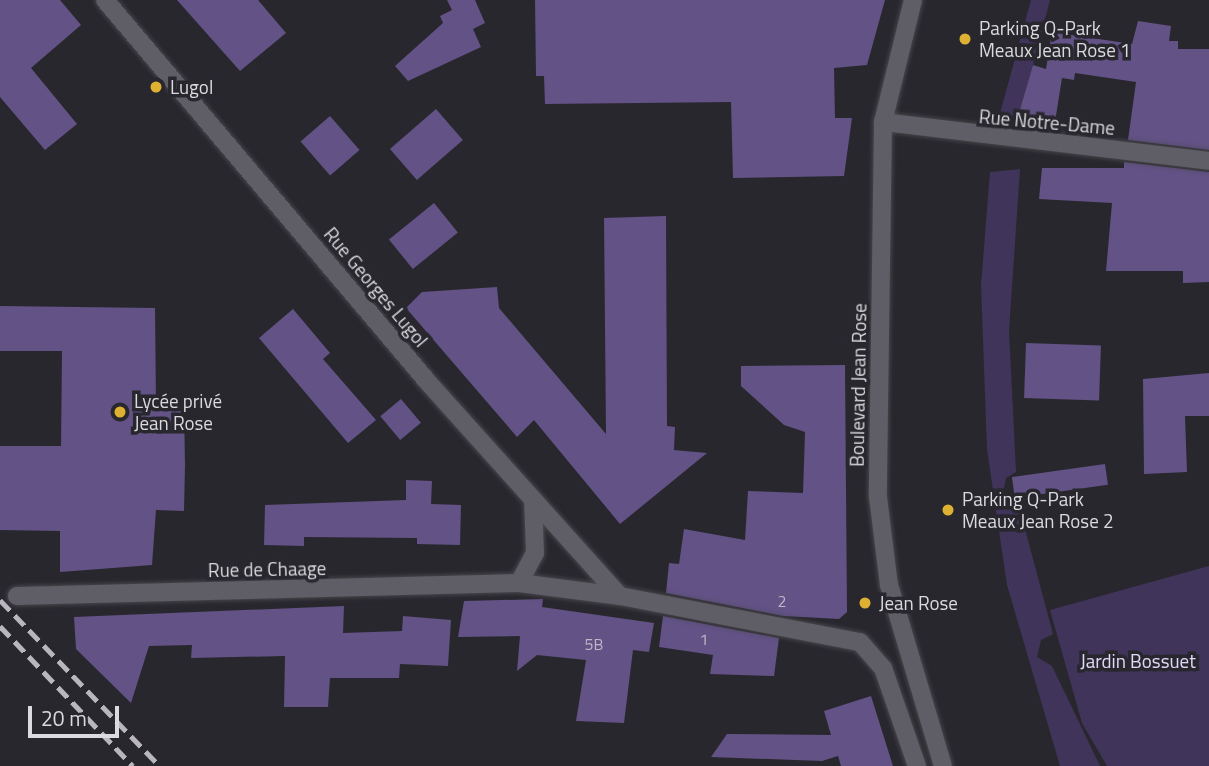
<!DOCTYPE html>
<meta charset="utf-8">
<style>
body{margin:0}
#map{position:relative;width:1209px;height:766px;overflow:hidden;background:#29272e;font-family:"Titillium Web",sans-serif}
div>[style]{position:absolute}
[style*='--x']{left:calc(var(--x)*1px);top:calc(var(--y)*1px);width:calc(var(--w)*1px);rotate:calc(var(--a)*1deg)}
.green>*{inset:0;background:#40345a}
.building>*{inset:0;background:#625285;transform-origin:0 0}
.roads{filter:drop-shadow(0 0 2px #46454a) drop-shadow(0 0 2px #46454a)}
.minor>*{height:18px;margin:-9px;padding:0 9px;transform-origin:9px;border-radius:9px;background:#5f5d65}
.tertiary>*{height:18px;margin:-9px;padding:0 9px;transform-origin:9px;border-radius:9px;background:#5f5d65}
.secondary>*{height:18px;margin:-9px;padding:0 9px;transform-origin:9px;border-radius:9px;background:#5f5d65}
.rail>*{height:5px;margin-top:-2.5px;transform-origin:0;background:repeating-linear-gradient(90deg,#b9b7bd 0 14px,transparent 0 21px)}
.dots>*{width:19px;height:19px;translate:-50% -50%;box-sizing:border-box;border:4px solid #29272e;border-radius:50%}
span{translate:-50% -50%;white-space:nowrap;text-align:center;line-height:1.15;-webkit-text-stroke:7px #29272e;paint-order:stroke}
.number-label{font-size:16px;color:#bdb8c8}
.number-label span{-webkit-text-stroke-width:0}
.poi-label{font-size:19px;color:#dbdadf}
.left{translate:0 -50%;text-align:left}
.street-label{font-size:19px;color:#dbdadf}
.park-label{font-size:19px;color:#e0d8f8}
.scale{position:absolute;left:28px;top:706px;width:91px;height:32px;box-sizing:border-box;border:4px solid #dbdadf;border-top:0;padding-left:9px;font-size:21px;line-height:24px;white-space:nowrap;color:#dbdadf;-webkit-text-stroke:5px #29272e;paint-order:stroke}
</style>
<div id="map">
<div class="green">
<div style="clip-path:polygon(1031px 0,1050px 0,1033px 65px,1018px 116px,999px 117px)"></div>
<div style="clip-path:polygon(1020px 169px,1009px 331px,1016px 472px,1006px 478px,1002px 499px,1021px 514px,1053px 634px,1041px 640px,1037px 657px,1052px 666px,1100px 766px,1060px 766px,1007px 585px,987px 449px,981px 285px,990px 172px)"></div>
<div style="clip-path:polygon(1209px 566px,1209px 766px,1107px 766px,1082px 723px,1050px 610px)"></div>
</div>
<div class="building">
<div style="clip-path:polygon(0 0,60px 0,81px 25px,31px 68px,77px 124px,45px 150px,0 97px)"></div>
<div style="clip-path:polygon(177px 0,258px 0,286px 33px,240px 71px)"></div>
<div style="clip-path:polygon(447px 0,475px 0,485px 23px,473px 29px,481px 47px,408px 81px,395px 66px,443px 23px,440px 16px,452px 10px)"></div>
<div style="clip-path:polygon(535px 0,885px 0,867px 65px,834px 68px,835px 118px,852px 118px,844px 176px,733px 178px,731px 102px,545px 104px,544px 76px,536px 76px)"></div>
<div style="clip-path:polygon(1138px 21px,1171px 26px,1169px 41px,1178px 41px,1178px 49px,1209px 49px,1209px 150px,1128px 140px,1136px 82px,1075px 73px,1074px 80px,1062px 78px,1054px 128px,1025px 125px,1018px 116px,1033px 65px,1046px 69px,1052px 32px,1132px 44px)"></div>
<div style="left:436px;top:109px;width:41px;height:61px;rotate:49deg"></div>
<div style="left:330px;top:116px;width:45px;height:39px;rotate:49deg"></div>
<div style="clip-path:polygon(1124px 162px,1209px 172px,1209px 282px,1183px 283px,1183px 271px,1106px 271px,1112px 203px,1039px 199px,1042px 168px,1124px 168px)"></div>
<div style="left:434px;top:203px;width:38px;height:58px;rotate:51deg"></div>
<div style="clip-path:polygon(666px 216px,667px 426px,675px 427px,674px 450px,707px 453px,620px 524px,534px 420px,517px 437px,406px 308px,422px 292px,497px 287px,499px 308px,606px 434px,604px 218px)"></div>
<div style="clip-path:polygon(0 306px,155px 308px,156px 404px,184px 405px,185px 465px,184px 511px,156px 510px,152px 565px,60px 572px,60px 531px,0 530px,0 446px,61px 446px,62px 351px,0 351px)"></div>
<div style="clip-path:polygon(293px 309px,330px 353px,323px 359px,376px 420px,348px 443px,259px 338px)"></div>
<div style="left:1026px;top:343px;width:75px;height:55px;rotate:2deg"></div>
<div style="clip-path:polygon(845px 365px,847px 612px,839px 619px,783px 616px,666px 593px,669px 563px,679px 564px,684px 529px,745px 540px,748px 491px,803px 493px,805px 432px,784px 425px,741px 386px,741px 366px)"></div>
<div style="clip-path:polygon(1209px 373px,1209px 416px,1185px 416px,1187px 472px,1144px 474px,1143px 379px)"></div>
<div style="left:401px;top:399px;width:31px;height:27px;rotate:50deg"></div>
<div style="left:1105px;top:464px;width:21px;height:94px;rotate:82deg"></div>
<div style="clip-path:polygon(406px 480px,432px 481px,431px 504px,461px 505px,460px 545px,417px 544px,417px 538px,304px 537px,304px 546px,264px 545px,265px 505px,406px 500px)"></div>
<div style="clip-path:polygon(543px 599px,542px 607px,654px 623px,649px 652px,633px 650px,624px 723px,576px 721px,586px 660px,537px 655px,517px 671px,520px 636px,458px 637px,464px 601px)"></div>
<div style="clip-path:polygon(344px 606px,343px 633px,402px 631px,403px 616px,451px 620px,448px 666px,400px 664px,399px 678px,330px 678px,328px 707px,284px 707px,285px 656px,191px 658px,192px 645px,149px 646px,131px 703px,76px 649px,74px 617px)"></div>
<div style="clip-path:polygon(663px 616px,779px 638px,774px 676px,710px 674px,713px 655px,659px 647px)"></div>
<div style="clip-path:polygon(871px 696px,893px 766px,841px 766px,838px 756px,822px 761px,711px 757px,727px 734px,831px 735px,824px 711px)"></div>
</div>
<div class="roads">
<div class="minor">
<div style="--x:883;--y:122;--w:328;--a:6.8"></div>
<div style="--x:519;--y:583;--w:34;--a:-62"></div>
<div style="--x:535;--y:553;--w:54;--a:-92.1"></div>
<div style="--x:17;--y:596;--w:502;--a:-1.48"></div>
<div style="--x:519;--y:583;--w:102;--a:7.3"></div>
</div>
<div class="tertiary">
<div style="--x:105;--y:0;--w:496;--a:49.8"></div>
<div style="--x:425;--y:379;--w:292;--a:48.1"></div>
<div style="--x:620;--y:596;--w:244;--a:10.9"></div>
<div style="--x:860;--y:642;--w:35;--a:49"></div>
<div style="--x:883;--y:668;--w:104;--a:70.9"></div>
</div>
<div class="secondary">
<div style="--x:913;--y:0;--w:126;--a:103.8"></div>
<div style="--x:883;--y:122;--w:375;--a:90.8"></div>
<div style="--x:878;--y:497;--w:89;--a:82.9"></div>
<div style="--x:889;--y:585;--w:189;--a:73.4"></div>
</div>
</div>
<div class="rail">
<div style="--x:0;--y:600;--w:231;--a:46.1"></div>
<div style="--x:0;--y:626;--w:193;--a:46.5"></div>
</div>
<div class="dots">
<div style="left:965px;top:39px;background:#deb133"></div>
<div style="left:156px;top:87px;background:#deb133"></div>
<div style="left:120px;top:412px;background:#deb133"></div>
<div style="left:948px;top:510px;background:#deb133"></div>
<div style="left:865px;top:603px;background:#deb133"></div>
</div>
<div class="number-label">
<span style="left:782px;top:601px">2</span>
<span style="left:704px;top:639px">1</span>
<span style="left:594px;top:644px">5B</span>
</div>
<div class="poi-label">
<span class="left" style="left:979px;top:39px">Parking Q-Park<br>Meaux Jean Rose 1</span>
<span class="left" style="left:170px;top:87px">Lugol</span>
<span class="left" style="left:134px;top:412px">Lycée privé<br>Jean Rose</span>
<span class="left" style="left:962px;top:510px">Parking Q-Park<br>Meaux Jean Rose 2</span>
<span class="left" style="left:879px;top:603px">Jean Rose</span>
</div>
<div class="street-label">
<span style="left:1047px;top:122px;rotate:5deg">Rue Notre-Dame</span>
<span style="left:376px;top:287px;rotate:50deg">Rue Georges Lugol</span>
<span style="left:858px;top:385px;rotate:-89deg">Boulevard Jean Rose</span>
<span style="left:267px;top:569px;rotate:-1deg">Rue de Chaage</span>
</div>
<div class="park-label">
<span style="left:1138px;top:661px">Jardin Bossuet</span>
</div>
<div class="scale">20 m</div>
</div>
